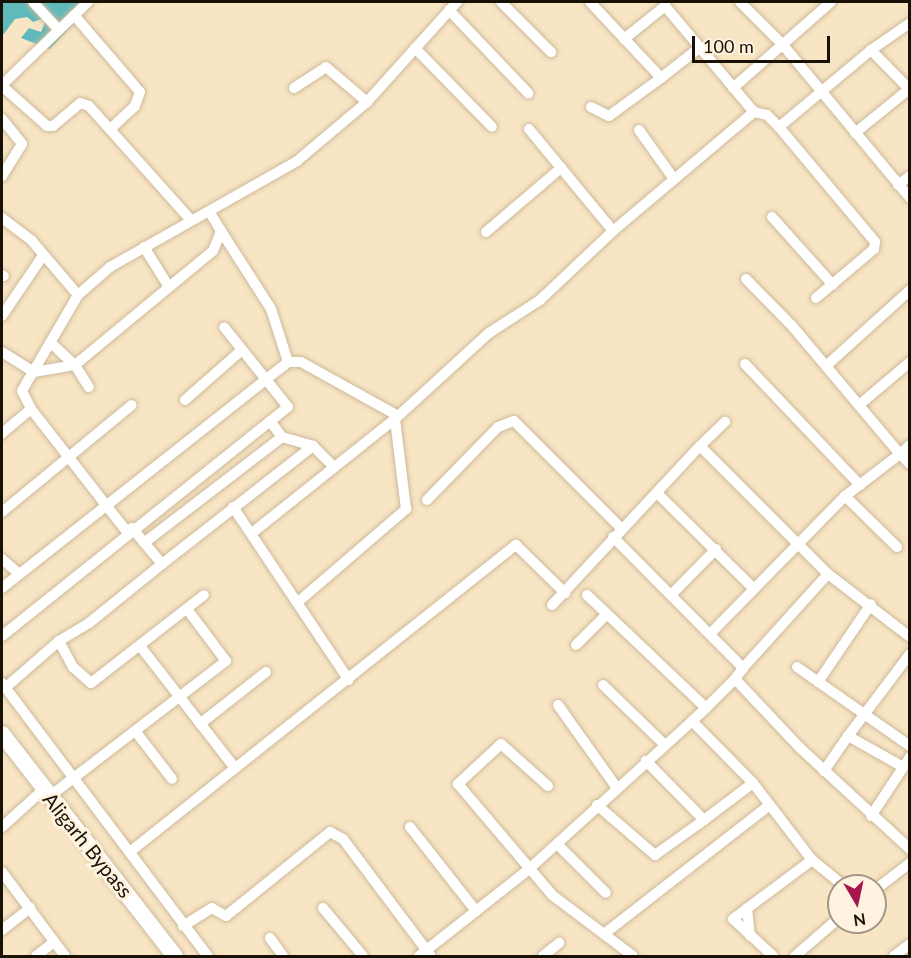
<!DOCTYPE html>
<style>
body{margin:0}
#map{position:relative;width:911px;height:958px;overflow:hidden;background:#f8e5c4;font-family:Lato,sans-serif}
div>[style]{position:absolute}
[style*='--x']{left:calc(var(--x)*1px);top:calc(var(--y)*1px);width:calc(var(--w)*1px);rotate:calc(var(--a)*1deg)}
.water>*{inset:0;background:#60babc}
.roads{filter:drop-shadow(0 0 2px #cdba9a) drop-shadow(0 0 2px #cdba9a)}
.minor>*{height:10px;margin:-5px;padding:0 5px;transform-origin:5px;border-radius:5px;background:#fff}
.highway>*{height:16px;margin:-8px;padding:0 8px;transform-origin:8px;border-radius:8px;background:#fff}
span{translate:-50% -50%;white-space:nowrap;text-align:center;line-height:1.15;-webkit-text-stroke:6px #fff3df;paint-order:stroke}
.street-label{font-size:20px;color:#181106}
.frame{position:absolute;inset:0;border:3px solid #181106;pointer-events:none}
.north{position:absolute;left:827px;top:874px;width:60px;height:60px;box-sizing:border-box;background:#fff3df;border:2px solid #a39988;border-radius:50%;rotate:171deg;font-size:16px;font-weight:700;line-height:24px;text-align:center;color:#181106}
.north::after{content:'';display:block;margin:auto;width:21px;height:27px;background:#a71550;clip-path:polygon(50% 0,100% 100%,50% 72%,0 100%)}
.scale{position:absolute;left:692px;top:36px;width:138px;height:27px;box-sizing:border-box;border:3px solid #181106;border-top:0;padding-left:8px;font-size:18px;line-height:21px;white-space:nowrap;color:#181106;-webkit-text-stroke:4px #fff3df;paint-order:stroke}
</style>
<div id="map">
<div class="water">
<div style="clip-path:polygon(2px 2px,94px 2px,50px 49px,21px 38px,29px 28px,41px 32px,47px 17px,33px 22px,27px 17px,15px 19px,3px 35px,2px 50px)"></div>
</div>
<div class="roads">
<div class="minor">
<div style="--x:33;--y:2;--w:38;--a:47"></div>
<div style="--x:501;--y:2;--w:71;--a:45"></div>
<div style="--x:590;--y:2;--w:104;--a:46.9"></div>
<div style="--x:661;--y:78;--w:48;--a:-38.3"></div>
<div style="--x:740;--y:2;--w:61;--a:45"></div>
<div style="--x:783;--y:45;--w:199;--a:50.3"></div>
<div style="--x:449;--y:10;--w:115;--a:46.4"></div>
<div style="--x:74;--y:15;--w:101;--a:49.4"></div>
<div style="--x:140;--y:92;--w:15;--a:110"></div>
<div style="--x:135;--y:106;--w:33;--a:137"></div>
<div style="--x:624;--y:39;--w:53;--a:-38.8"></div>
<div style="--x:665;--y:6;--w:138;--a:50"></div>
<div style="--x:415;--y:48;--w:110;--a:45.7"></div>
<div style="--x:871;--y:50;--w:47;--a:-34.7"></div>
<div style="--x:2;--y:85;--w:120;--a:-44"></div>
<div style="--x:2;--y:86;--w:60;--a:41.6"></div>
<div style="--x:47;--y:126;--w:6;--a:0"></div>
<div style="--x:53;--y:126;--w:35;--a:-40"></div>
<div style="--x:80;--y:103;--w:9;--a:18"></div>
<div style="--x:89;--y:106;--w:153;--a:48.2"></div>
<div style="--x:294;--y:88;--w:38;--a:-33"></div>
<div style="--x:326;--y:67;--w:54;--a:40.5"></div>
<div style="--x:733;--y:88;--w:130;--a:-41.3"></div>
<div style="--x:591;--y:107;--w:20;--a:27"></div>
<div style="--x:609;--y:116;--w:64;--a:-36.2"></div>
<div style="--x:2;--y:119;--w:32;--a:51"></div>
<div style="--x:22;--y:144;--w:38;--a:122"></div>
<div style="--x:779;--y:127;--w:120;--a:-39.9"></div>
<div style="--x:871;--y:50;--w:56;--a:45.7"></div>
<div style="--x:529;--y:129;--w:132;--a:50.5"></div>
<div style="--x:639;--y:130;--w:60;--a:54.5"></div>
<div style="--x:855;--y:133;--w:70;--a:-39.2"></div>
<div style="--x:898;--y:185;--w:15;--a:-37"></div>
<div style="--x:772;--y:217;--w:91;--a:48.1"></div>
<div style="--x:2;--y:218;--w:38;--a:37"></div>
<div style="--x:32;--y:241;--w:71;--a:49.6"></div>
<div style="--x:78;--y:295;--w:111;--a:120.3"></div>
<div style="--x:22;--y:391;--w:20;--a:63"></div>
<div style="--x:31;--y:409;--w:38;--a:140"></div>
<div style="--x:221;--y:231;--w:93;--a:57.3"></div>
<div style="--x:271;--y:309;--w:56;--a:72.2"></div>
<div style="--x:486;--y:232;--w:99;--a:-40.5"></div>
<div style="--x:144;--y:247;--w:47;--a:58"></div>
<div style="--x:2;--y:275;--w:2;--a:27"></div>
<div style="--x:746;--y:279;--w:67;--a:45.6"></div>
<div style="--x:793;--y:327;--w:166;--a:49.9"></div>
<div style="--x:900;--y:454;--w:69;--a:142.6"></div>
<div style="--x:845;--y:496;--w:73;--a:44.4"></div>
<div style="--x:78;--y:295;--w:43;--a:-41.2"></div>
<div style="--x:110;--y:267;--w:215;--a:-29.5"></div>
<div style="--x:297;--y:161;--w:92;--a:-40.1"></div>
<div style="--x:367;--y:102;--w:135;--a:-48"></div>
<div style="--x:2;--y:316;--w:71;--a:-55.9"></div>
<div style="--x:51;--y:343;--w:33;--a:43"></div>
<div style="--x:75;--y:365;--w:26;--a:58"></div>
<div style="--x:2;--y:352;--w:38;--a:32"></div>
<div style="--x:34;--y:372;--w:42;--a:-9.7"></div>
<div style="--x:75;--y:365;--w:179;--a:-39.6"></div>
<div style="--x:213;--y:251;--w:22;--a:-68"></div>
<div style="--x:221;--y:231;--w:23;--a:-121"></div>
<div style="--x:745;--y:364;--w:167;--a:46.5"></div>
<div style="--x:826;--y:366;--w:113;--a:-42.1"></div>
<div style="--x:185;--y:400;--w:76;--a:-41.3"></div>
<div style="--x:859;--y:405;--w:67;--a:-40.1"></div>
<div style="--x:31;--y:409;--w:156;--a:52"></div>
<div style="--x:270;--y:421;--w:20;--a:53"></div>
<div style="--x:282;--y:437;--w:32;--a:16"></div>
<div style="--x:313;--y:446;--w:28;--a:45"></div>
<div style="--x:910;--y:445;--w:13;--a:138"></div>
<div style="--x:900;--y:454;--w:14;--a:45"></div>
<div style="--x:700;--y:446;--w:35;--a:-44"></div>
<div style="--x:657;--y:493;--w:136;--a:44.7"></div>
<div style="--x:427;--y:500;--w:102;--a:-45.8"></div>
<div style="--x:498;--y:427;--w:17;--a:-21"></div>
<div style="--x:514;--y:421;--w:153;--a:45"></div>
<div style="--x:233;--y:507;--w:208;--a:56.2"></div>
<div style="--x:2;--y:512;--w:168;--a:-39.5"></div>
<div style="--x:252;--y:533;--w:183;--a:-38.6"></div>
<div style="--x:395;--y:419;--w:127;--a:-42.5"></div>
<div style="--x:489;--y:333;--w:61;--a:-32.9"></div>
<div style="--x:540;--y:300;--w:100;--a:-43.4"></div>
<div style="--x:613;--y:231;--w:185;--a:-40.2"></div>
<div style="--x:754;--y:112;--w:13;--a:13"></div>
<div style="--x:767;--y:115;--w:17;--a:45"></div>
<div style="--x:779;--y:127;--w:150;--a:50.1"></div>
<div style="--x:875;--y:242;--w:7;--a:98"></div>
<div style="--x:874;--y:249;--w:76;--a:139.8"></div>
<div style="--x:613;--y:537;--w:185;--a:45.2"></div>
<div style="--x:743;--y:668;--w:14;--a:126"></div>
<div style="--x:735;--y:679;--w:93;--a:46.7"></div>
<div style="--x:799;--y:747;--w:151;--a:42.6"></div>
<div style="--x:144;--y:543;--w:174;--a:-37.5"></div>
<div style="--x:2;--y:559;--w:21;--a:41"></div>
<div style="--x:162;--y:564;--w:192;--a:-38"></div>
<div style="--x:2;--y:588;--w:365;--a:-38.3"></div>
<div style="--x:288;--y:362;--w:13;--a:0"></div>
<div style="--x:301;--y:362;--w:111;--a:29.1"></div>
<div style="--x:672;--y:594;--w:63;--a:-45.6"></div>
<div style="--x:587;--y:595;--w:164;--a:43.5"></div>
<div style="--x:706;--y:708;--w:19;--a:137"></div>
<div style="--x:692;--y:721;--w:87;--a:45.5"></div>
<div style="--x:753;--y:783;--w:97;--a:52.5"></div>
<div style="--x:812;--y:860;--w:41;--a:39.1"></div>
<div style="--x:298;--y:602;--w:143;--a:-40.7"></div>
<div style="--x:406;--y:509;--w:91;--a:-97"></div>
<div style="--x:552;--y:605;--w:217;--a:-47.1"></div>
<div style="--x:700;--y:446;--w:181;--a:45"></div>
<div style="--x:828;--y:574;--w:103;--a:37.5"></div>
<div style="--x:711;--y:633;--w:192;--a:-45.6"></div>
<div style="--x:2;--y:636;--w:366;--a:-38.7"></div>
<div style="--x:288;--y:407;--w:102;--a:-128.7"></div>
<div style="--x:59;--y:641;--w:30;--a:62"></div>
<div style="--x:73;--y:667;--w:24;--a:42"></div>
<div style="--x:91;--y:683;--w:143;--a:-37.9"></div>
<div style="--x:576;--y:645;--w:41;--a:-45"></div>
<div style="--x:140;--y:646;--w:155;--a:52.1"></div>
<div style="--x:797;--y:667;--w:138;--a:35"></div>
<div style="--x:743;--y:668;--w:127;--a:-47.9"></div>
<div style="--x:818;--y:682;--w:94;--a:-55.8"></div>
<div style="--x:2;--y:683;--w:342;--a:53"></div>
<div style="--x:603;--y:685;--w:86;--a:44.1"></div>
<div style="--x:5;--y:688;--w:72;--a:-41"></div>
<div style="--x:59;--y:641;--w:35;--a:-31"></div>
<div style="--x:89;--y:623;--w:94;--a:-38.9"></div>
<div style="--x:162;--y:564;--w:47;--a:-129.8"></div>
<div style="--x:558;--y:705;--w:102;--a:54.6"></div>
<div style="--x:706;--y:708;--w:41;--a:-45"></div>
<div style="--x:200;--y:724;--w:84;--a:-38.2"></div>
<div style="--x:136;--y:732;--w:59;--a:52.5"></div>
<div style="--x:848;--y:736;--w:103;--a:-52.9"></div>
<div style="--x:824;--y:771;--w:42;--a:-55.6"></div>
<div style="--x:848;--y:736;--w:63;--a:29.4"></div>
<div style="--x:548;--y:786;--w:63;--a:-138.2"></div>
<div style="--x:501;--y:744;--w:59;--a:137.1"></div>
<div style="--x:458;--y:784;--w:145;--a:49.7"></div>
<div style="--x:552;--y:895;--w:101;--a:37"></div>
<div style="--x:50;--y:796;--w:222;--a:-37.5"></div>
<div style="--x:226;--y:661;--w:65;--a:-126.9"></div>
<div style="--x:597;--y:805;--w:77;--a:40.8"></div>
<div style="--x:655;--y:855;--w:60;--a:-35.5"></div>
<div style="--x:704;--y:820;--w:83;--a:-134.5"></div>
<div style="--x:871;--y:816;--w:71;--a:-56.5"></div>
<div style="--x:704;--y:820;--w:61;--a:-37.1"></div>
<div style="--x:2;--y:827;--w:55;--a:-42.1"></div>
<div style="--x:410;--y:827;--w:107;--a:51.8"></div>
<div style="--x:557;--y:844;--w:69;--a:45"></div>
<div style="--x:131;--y:851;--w:492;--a:-38.5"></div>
<div style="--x:516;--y:545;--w:69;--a:44.4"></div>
<div style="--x:2;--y:872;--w:105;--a:53.1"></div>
<div style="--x:875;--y:890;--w:44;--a:-37.6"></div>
<div style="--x:323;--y:908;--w:62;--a:50.2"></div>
<div style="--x:747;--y:908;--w:28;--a:84"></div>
<div style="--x:183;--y:926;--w:34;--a:-32"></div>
<div style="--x:212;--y:908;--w:16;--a:30"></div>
<div style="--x:226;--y:916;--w:134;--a:-38.9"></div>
<div style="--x:330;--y:832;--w:15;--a:28"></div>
<div style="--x:343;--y:839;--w:146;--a:53.1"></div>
<div style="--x:2;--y:930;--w:36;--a:-38"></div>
<div style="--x:604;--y:934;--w:210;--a:-37.9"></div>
<div style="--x:270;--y:938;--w:22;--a:54"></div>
<div style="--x:36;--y:956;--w:23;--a:-38"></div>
<div style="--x:419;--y:956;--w:140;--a:-38.3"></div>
<div style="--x:529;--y:869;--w:220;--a:-42.2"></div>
<div style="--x:543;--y:956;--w:21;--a:-39"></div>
<div style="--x:773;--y:956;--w:54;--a:-137.2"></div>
<div style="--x:733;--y:919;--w:99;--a:-36.8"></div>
<div style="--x:795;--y:956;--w:58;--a:-40.8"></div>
<div style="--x:894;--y:956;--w:20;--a:-37"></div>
</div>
<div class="highway">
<div style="--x:2;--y:734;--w:281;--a:52.1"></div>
</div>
</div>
<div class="street-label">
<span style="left:88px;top:845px;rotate:51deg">Aligarh Bypass</span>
</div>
<div class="frame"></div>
<div class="north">N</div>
<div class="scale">100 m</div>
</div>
